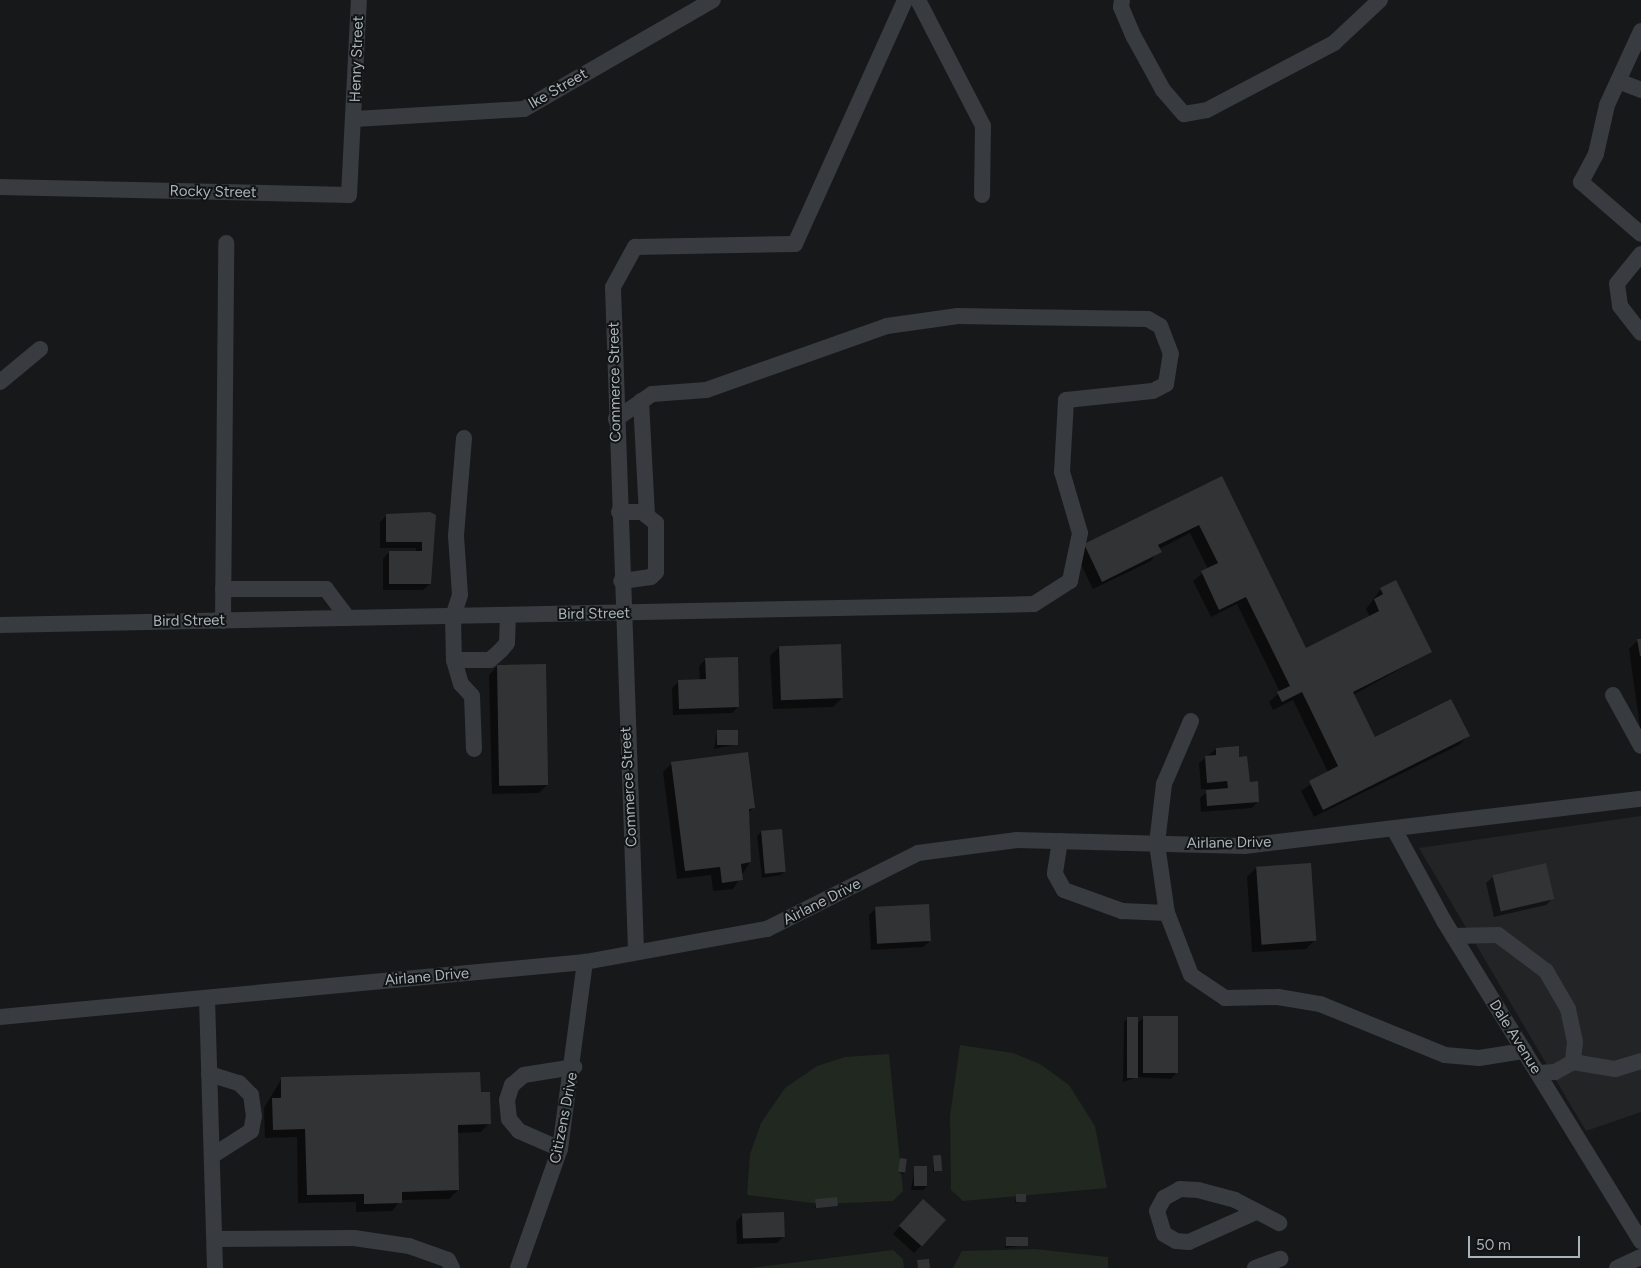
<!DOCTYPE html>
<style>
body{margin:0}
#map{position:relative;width:1641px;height:1268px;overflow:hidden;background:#171819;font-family:Figtree,sans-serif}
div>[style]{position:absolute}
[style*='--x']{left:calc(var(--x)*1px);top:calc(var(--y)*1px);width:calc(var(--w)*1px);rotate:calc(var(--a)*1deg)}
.built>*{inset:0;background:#232426}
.green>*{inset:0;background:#21281f}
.shadow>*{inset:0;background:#0007}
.building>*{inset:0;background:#323335;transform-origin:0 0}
.minor>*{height:16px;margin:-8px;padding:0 8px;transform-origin:8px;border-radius:8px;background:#383b3f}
span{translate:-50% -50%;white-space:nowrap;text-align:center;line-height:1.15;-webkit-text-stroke:4px #121314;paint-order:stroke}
.street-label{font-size:15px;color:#a9b4ba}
.scale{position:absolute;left:1468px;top:1236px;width:112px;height:22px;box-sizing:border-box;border:2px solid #a9b4ba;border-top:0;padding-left:6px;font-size:15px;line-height:18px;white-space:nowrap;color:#a9b4ba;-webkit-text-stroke:4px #121314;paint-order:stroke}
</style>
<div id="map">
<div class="built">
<div style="clip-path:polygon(1641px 816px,1641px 1112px,1586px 1131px,1419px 848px)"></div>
</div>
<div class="green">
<div style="clip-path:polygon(960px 1045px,1013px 1053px,1040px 1064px,1069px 1085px,1095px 1126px,1107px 1188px,963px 1201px,951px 1190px,950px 1116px)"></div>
<div style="clip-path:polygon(889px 1054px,903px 1191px,893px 1201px,821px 1204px,747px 1195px,750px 1154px,761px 1123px,785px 1088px,817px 1066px,845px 1057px)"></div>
<div style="clip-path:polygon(1035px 1249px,1108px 1257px,1108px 1268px,953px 1268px,962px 1251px)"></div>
<div style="clip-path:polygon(893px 1250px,903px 1259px,904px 1268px,751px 1268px)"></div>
</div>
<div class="shadow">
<div style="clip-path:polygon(1221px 478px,1305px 649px,1370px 617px,1366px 609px,1381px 589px,1431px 652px,1353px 695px,1375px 739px,1468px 736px,1459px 745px,1314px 817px,1301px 791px,1328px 772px,1293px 700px,1273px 710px,1269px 702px,1280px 692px,1237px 604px,1211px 617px,1193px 581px,1208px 569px,1190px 533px,1159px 549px,1151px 561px,1093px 589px,1076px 554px,1085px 545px)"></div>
<div style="clip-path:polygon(387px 515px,432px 516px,430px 584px,423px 590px,383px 590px,383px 559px,389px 552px,416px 552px,416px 548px,380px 548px,380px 522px)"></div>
<div style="clip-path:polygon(1638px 640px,1641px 640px,1641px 734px,1629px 649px)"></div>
<div style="clip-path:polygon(779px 647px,842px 698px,833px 707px,773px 709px,770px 656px)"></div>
<div style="clip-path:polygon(706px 659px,738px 707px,732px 713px,673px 715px,672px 688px,679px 681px,700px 681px,699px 666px)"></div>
<div style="clip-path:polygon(497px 667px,548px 784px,539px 793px,492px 794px,489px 675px)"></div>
<div style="clip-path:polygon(717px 733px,737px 744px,714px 749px)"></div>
<div style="clip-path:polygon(1216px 749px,1238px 758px,1258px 801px,1252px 808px,1201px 812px,1200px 798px,1207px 792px,1222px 790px,1201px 789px,1199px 763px)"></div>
<div style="clip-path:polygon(672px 763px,754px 807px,748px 813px,750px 862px,733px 889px,713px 891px,711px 875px,677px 879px,663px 772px)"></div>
<div style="clip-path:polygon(761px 832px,785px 871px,781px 875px,762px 878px,757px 836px)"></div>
<div style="clip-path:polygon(1256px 868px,1315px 940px,1306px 949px,1252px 952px,1247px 877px)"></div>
<div style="clip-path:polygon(1493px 877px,1553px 898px,1546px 905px,1494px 917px,1486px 883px)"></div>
<div style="clip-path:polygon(875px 909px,930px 941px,923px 947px,871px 950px,869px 915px)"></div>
<div style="clip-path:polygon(1144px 1017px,1177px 1072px,1171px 1079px,1137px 1077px,1123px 1082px,1124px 1022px,1128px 1018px,1137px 1024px)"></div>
<div style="clip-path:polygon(282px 1078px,480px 1094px,489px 1123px,481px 1132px,457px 1133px,458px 1190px,449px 1199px,401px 1200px,392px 1211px,356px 1212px,356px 1202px,298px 1203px,297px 1137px,265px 1138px,264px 1108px)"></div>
<div style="clip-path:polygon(934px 1157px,940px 1170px,939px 1172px,933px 1172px)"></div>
<div style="clip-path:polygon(901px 1160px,905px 1172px,904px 1174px,899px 1173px)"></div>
<div style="clip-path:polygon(915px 1167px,927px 1186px,923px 1190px,911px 1190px)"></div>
<div style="clip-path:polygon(1017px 1195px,1025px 1201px,1015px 1203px)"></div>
<div style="clip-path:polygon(816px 1200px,836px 1206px,815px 1208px)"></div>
<div style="clip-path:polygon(917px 1207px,921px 1246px,914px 1253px,893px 1234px)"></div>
<div style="clip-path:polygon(783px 1214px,784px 1236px,777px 1243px,737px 1244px,736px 1222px,742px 1215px)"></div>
<div style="clip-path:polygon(1007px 1239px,1027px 1245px,1005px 1248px)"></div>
</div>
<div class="building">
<div style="clip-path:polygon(1222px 476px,1306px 648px,1379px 611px,1374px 599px,1383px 594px,1380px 588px,1396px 580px,1432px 652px,1353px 692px,1375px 737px,1451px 699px,1470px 736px,1323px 810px,1309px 781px,1338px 766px,1302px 692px,1282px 702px,1277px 692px,1290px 686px,1246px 597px,1219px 610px,1201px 571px,1218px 563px,1199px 525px,1158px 545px,1162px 552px,1102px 582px,1084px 544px)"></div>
<div style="clip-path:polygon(430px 512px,436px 515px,431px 584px,389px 584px,389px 551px,422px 551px,422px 542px,386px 542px,386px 514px)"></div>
<div style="clip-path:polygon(1637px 639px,1641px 639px,1641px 656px,1640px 656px)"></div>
<div style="left:841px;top:644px;width:54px;height:62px;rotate:88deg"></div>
<div style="clip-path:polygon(738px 657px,739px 707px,679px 709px,678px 680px,706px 679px,705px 658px)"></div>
<div style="left:546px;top:664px;width:121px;height:49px;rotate:89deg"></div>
<div style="left:738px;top:730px;width:15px;height:21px;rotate:90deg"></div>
<div style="clip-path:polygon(1239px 746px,1239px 757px,1247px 756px,1250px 782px,1258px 781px,1259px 802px,1207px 806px,1206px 790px,1228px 788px,1227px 781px,1207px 783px,1205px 756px,1216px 755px,1216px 748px)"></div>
<div style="clip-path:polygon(748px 752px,755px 808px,749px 809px,751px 862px,741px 864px,743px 880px,722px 883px,720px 867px,685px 871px,671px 762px)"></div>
<div style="left:782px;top:829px;width:43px;height:21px;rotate:85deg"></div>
<div style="left:1311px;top:863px;width:78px;height:55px;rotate:86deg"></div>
<div style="left:1546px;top:863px;width:37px;height:55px;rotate:77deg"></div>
<div style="left:929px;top:904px;width:37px;height:54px;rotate:87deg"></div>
<div style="left:1143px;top:1016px;width:35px;height:57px"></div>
<div style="left:1127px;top:1017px;width:11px;height:61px"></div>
<div style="clip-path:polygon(480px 1072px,481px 1092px,490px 1092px,491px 1124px,458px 1125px,459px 1190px,402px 1192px,402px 1203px,364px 1204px,364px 1194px,307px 1195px,305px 1129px,273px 1130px,272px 1098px,281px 1098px,281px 1077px)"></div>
<div style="left:941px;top:1155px;width:16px;height:8px;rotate:86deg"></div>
<div style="left:900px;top:1158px;width:7px;height:14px;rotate:8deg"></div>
<div style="left:914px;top:1166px;width:13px;height:20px"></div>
<div style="left:1016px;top:1194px;width:10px;height:8px"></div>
<div style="left:837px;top:1197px;width:9px;height:22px;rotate:84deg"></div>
<div style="left:923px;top:1199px;width:31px;height:36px;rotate:42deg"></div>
<div style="left:784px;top:1212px;width:25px;height:42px;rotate:88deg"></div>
<div style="left:1028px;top:1237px;width:9px;height:22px;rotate:90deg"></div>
<div style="clip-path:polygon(929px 1259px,930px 1268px,918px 1268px,917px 1260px)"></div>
</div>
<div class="minor">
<div style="--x:918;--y:0;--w:142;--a:62.7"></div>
<div style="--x:983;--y:126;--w:69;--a:90.8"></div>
<div style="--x:1122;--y:0;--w:7;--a:98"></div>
<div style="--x:1121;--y:7;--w:33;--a:67"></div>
<div style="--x:1134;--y:37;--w:60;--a:61.3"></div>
<div style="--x:1163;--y:90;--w:32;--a:49"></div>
<div style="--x:1184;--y:114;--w:23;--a:-10"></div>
<div style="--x:1207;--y:110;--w:144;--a:-27.8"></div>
<div style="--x:1334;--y:43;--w:63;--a:-43.1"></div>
<div style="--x:1641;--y:31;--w:81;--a:114.7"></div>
<div style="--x:1607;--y:105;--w:50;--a:102.7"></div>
<div style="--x:1596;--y:154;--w:32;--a:118"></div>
<div style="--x:1581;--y:182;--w:79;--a:40.9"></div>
<div style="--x:1618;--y:81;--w:25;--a:21"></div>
<div style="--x:355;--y:119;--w:169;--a:-3.4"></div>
<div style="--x:524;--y:109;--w:218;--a:-30"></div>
<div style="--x:0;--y:187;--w:349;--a:1.3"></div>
<div style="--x:349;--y:195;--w:195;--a:-87.1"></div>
<div style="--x:1641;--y:254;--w:38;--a:129"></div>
<div style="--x:1617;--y:284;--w:22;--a:82"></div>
<div style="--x:1620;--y:306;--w:34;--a:52"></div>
<div style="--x:0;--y:382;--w:52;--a:-39.5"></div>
<div style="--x:641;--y:401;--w:113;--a:87"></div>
<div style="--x:464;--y:438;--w:98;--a:94.7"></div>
<div style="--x:456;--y:536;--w:59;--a:86.1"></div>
<div style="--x:460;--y:595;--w:23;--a:108"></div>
<div style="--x:453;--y:617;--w:43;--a:88.7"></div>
<div style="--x:454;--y:660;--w:25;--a:74"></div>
<div style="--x:461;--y:684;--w:16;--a:47"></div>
<div style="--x:472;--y:696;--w:53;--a:87.8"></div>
<div style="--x:619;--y:512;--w:23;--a:0"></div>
<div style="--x:642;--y:512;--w:18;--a:38"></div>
<div style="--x:656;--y:523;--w:49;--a:90"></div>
<div style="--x:656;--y:572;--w:7;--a:135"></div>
<div style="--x:651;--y:577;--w:30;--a:172"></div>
<div style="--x:223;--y:589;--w:103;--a:0"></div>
<div style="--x:326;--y:589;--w:36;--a:53"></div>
<div style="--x:223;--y:621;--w:378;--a:-89.5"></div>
<div style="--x:0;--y:625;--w:1034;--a:-1.16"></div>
<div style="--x:1034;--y:604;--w:43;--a:-32.6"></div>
<div style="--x:1070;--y:581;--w:49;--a:-78.2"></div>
<div style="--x:1080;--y:533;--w:64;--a:-106.4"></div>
<div style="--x:1062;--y:472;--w:72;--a:-86.8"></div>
<div style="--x:1066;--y:400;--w:87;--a:-5.9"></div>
<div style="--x:1153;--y:391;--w:15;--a:-28"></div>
<div style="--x:1166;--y:384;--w:30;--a:-81"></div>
<div style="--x:1171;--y:354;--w:30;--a:-111"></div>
<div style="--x:1160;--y:326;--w:14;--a:-150"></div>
<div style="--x:1148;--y:319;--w:190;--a:-179.1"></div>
<div style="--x:958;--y:316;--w:72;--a:172"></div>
<div style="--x:887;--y:326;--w:192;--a:160.5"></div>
<div style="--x:706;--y:390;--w:54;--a:175.8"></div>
<div style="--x:652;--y:394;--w:44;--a:145.2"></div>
<div style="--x:454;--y:660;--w:36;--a:0"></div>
<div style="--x:490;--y:660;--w:15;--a:-42"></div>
<div style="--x:501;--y:650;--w:9;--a:-49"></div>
<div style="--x:507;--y:643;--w:27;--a:-88"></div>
<div style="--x:1613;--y:695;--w:58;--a:61.2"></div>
<div style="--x:1191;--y:721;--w:69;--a:113.2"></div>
<div style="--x:1164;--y:784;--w:60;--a:96.7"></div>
<div style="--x:1157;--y:844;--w:70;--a:81.8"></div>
<div style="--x:1167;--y:913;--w:66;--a:68.8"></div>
<div style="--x:1191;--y:975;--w:41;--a:34.1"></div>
<div style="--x:1225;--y:998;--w:53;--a:-1.1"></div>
<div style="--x:1278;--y:997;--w:43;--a:9.5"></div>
<div style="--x:1320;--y:1004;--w:135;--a:22.2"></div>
<div style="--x:1445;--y:1055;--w:34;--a:5"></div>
<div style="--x:1479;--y:1058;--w:46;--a:-8.8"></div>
<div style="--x:1394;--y:829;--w:105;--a:61.5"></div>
<div style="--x:1444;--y:921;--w:376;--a:58.4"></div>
<div style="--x:1060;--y:841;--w:33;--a:99"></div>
<div style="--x:1055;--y:874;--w:18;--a:61"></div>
<div style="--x:1064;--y:890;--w:62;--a:19.9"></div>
<div style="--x:1122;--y:911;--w:45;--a:2.5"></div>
<div style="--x:1453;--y:936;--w:45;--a:-1.3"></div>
<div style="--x:1498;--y:935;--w:60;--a:36.9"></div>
<div style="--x:1546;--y:971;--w:44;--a:59.9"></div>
<div style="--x:1568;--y:1009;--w:34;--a:78"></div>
<div style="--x:1575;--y:1042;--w:20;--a:96"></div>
<div style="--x:1573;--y:1062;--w:21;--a:151"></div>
<div style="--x:1555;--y:1072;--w:17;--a:177"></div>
<div style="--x:636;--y:950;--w:663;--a:-91.99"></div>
<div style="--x:613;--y:287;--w:46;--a:-61.2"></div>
<div style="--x:635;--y:247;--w:160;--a:-1.1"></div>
<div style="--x:795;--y:244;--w:268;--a:-65.7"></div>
<div style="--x:207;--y:998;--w:270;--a:88.3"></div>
<div style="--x:0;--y:1017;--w:588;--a:-5.37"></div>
<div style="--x:585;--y:962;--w:185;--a:-10.3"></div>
<div style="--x:767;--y:929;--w:169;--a:-26.7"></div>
<div style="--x:918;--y:853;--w:100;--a:-7.5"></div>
<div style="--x:1017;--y:840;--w:227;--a:1.5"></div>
<div style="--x:1244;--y:846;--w:400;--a:-6.8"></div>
<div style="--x:1573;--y:1062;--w:43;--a:9.5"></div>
<div style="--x:1615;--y:1069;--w:27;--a:-17"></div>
<div style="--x:209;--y:1074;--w:31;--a:17"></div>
<div style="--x:239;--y:1083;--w:17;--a:45"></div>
<div style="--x:251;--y:1095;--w:21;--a:82"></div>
<div style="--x:254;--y:1116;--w:15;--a:101"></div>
<div style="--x:251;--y:1131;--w:46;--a:147.3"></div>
<div style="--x:560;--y:1149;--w:45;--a:-156.3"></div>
<div style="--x:519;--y:1131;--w:16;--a:-130"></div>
<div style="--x:509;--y:1119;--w:19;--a:-96"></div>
<div style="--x:507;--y:1100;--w:16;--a:-72"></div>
<div style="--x:512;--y:1085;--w:16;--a:-40"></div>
<div style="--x:524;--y:1075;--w:51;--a:-9.1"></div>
<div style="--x:1256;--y:1212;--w:73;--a:155.9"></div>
<div style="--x:1189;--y:1242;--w:13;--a:-176"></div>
<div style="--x:1176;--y:1241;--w:14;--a:-150"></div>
<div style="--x:1164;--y:1234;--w:24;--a:-107"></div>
<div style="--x:1157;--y:1211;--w:15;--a:-62"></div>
<div style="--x:1164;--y:1198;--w:18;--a:-29"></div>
<div style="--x:1180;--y:1189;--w:18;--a:3"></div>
<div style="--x:1198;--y:1190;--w:38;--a:15"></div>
<div style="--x:1235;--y:1200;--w:50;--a:27.6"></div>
<div style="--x:215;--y:1239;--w:139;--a:-0.4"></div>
<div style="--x:354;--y:1238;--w:56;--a:8.3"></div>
<div style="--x:409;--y:1246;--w:41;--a:19.7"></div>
<div style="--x:448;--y:1260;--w:9;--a:63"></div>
<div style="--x:518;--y:1268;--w:126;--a:-70.6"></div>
<div style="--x:560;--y:1149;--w:189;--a:-82.4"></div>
<div style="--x:1255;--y:1268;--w:27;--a:-20"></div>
<div style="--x:1617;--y:1268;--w:26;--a:-25"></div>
</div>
<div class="street-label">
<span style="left:357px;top:59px;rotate:-88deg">Henry Street</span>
<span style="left:558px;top:89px;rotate:-30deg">Ike Street</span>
<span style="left:213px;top:192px;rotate:1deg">Rocky Street</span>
<span style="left:615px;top:382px;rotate:-91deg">Commerce Street</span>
<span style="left:594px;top:614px;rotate:-1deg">Bird Street</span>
<span style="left:189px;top:621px;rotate:-1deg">Bird Street</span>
<span style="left:629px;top:787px;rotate:-93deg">Commerce Street</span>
<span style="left:1229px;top:843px;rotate:-1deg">Airlane Drive</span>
<span style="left:822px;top:902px;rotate:-27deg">Airlane Drive</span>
<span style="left:427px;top:977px;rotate:-5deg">Airlane Drive</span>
<span style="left:1515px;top:1037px;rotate:58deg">Dale Avenue</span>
<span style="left:564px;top:1118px;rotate:-79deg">Citizens Drive</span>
</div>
<div class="scale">50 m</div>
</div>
